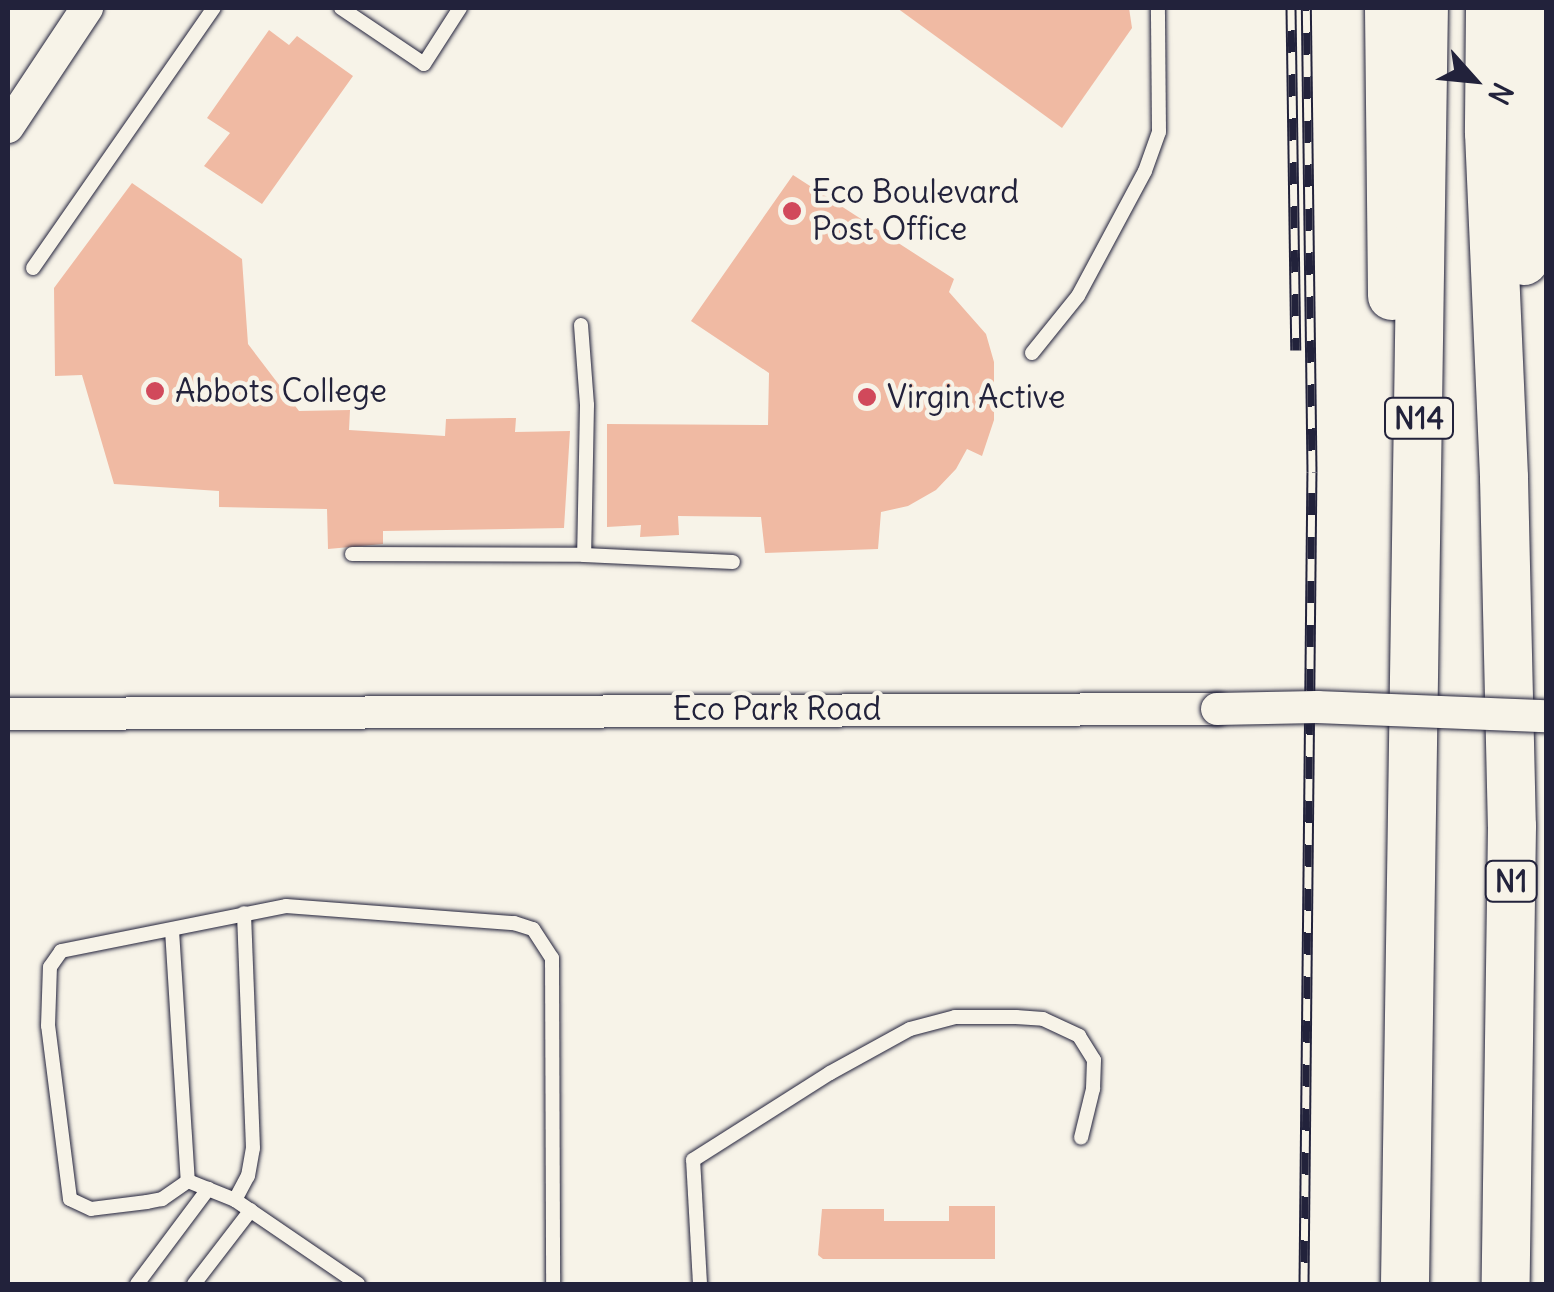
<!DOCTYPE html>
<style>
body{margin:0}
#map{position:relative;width:1554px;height:1292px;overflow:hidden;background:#f7f3e8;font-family:Delius,sans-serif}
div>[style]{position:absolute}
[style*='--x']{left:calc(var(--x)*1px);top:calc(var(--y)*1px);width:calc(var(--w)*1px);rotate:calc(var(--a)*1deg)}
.building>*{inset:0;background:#f0baa3}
.roads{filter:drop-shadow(0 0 2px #22223b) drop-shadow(0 0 2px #22223b)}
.service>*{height:14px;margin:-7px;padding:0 7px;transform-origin:7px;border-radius:7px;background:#f7f3e8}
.tertiary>*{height:32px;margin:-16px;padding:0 16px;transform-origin:16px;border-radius:16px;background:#f7f3e8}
.motorway>*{height:48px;margin:-24px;padding:0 24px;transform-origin:24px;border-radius:24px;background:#f7f3e8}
.rail>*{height:11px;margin-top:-5.5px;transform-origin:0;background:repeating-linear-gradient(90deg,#f7f3e8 0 22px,#22223b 0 44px);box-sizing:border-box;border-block:2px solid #22223b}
.bridges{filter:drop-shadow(0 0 2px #22223b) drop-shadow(0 0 2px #22223b)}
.tertiary-bridge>*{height:32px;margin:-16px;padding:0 16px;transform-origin:16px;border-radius:16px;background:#f7f3e8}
.dots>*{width:28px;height:28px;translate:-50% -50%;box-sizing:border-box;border:5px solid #f7f3e8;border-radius:50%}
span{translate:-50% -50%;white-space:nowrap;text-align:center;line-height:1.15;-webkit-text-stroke:9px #f7f3e8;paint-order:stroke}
.shield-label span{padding:2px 8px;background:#f7f3e8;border:2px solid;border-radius:8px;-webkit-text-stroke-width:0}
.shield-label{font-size:30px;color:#22223b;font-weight:700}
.poi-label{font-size:32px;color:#22223b}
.left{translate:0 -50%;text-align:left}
.street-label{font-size:32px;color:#22223b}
.frame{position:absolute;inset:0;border:10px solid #22223b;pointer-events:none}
.north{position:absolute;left:1424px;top:30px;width:100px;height:100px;-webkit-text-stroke:8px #f7f3e8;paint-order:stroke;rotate:117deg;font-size:28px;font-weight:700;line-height:40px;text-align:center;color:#22223b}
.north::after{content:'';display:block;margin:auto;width:35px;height:45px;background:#22223b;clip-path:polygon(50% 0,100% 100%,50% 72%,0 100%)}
</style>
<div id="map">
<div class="building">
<div style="clip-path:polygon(897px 8px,1129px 8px,1132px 28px,1062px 128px)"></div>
<div style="clip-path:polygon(269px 30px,289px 45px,297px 36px,353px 76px,262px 204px,204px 166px,230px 133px,207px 118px)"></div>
<div style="clip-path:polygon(793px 175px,954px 279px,949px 292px,986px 334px,994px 362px,994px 420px,982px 456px,967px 449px,956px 469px,936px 490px,908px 506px,881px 512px,878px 549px,765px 553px,761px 517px,678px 516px,679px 535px,640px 537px,641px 525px,607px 527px,607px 424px,768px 425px,769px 373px,691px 321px)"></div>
<div style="clip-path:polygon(132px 183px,242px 259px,248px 344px,299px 411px,350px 410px,349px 430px,445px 436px,446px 419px,516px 418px,515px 432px,570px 431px,564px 528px,383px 531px,383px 544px,328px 549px,327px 509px,219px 507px,219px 491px,114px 484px,82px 375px,55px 376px,54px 288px)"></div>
<div style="clip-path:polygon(949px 1206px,995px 1206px,995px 1259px,823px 1259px,818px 1255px,822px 1209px,884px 1209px,884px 1221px,949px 1221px)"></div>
</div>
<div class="roads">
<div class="service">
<div style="--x:341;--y:8;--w:100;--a:34"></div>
<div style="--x:424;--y:64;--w:67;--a:-57.3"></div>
<div style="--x:33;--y:268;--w:317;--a:-55.2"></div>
<div style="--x:581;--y:325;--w:80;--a:85.7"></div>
<div style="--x:587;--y:405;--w:150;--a:91.1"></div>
<div style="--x:1032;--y:353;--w:73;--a:-51.1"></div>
<div style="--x:1078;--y:296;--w:142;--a:-61.8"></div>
<div style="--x:1145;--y:171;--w:41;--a:-70.3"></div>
<div style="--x:1159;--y:132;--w:124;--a:-90.5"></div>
<div style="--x:352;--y:554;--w:232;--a:0.2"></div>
<div style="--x:584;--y:555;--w:149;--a:2.7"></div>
<div style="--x:172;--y:930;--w:252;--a:86.4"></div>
<div style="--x:188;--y:1181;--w:51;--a:22"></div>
<div style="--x:235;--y:1200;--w:149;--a:34.3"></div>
<div style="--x:188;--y:1181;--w:32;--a:145"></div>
<div style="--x:162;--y:1199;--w:15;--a:169"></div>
<div style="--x:147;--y:1202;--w:56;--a:172.9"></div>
<div style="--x:91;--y:1209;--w:23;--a:-155"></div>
<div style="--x:70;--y:1199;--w:174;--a:-97.2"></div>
<div style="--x:48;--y:1026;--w:59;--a:-88.1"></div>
<div style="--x:50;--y:967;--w:19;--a:-55"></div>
<div style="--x:61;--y:951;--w:229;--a:-11.3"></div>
<div style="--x:286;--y:906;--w:229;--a:4.3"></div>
<div style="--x:514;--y:923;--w:20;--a:18"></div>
<div style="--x:533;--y:929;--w:35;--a:57"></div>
<div style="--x:552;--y:958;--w:326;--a:89.8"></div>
<div style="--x:235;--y:1200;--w:27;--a:-62"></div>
<div style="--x:248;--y:1176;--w:28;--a:-80"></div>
<div style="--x:253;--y:1148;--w:235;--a:-92.2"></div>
<div style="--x:137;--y:1284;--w:119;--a:-53.2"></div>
<div style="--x:194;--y:1284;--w:93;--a:-52.4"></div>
<div style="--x:700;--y:1284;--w:124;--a:-93.2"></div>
<div style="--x:693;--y:1160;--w:162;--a:-32.4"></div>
<div style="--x:830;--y:1073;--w:91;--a:-28.8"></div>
<div style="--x:910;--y:1029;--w:47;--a:-14.9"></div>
<div style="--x:955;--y:1017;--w:61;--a:0"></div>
<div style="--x:1016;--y:1017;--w:27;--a:4"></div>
<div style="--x:1043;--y:1019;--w:40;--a:25"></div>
<div style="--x:1079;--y:1036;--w:28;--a:58"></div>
<div style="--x:1094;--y:1060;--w:29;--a:92"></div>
<div style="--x:1093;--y:1089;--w:50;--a:103.8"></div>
</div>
<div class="tertiary">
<div style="--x:8;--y:127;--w:143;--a:-56.4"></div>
<div style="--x:8;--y:714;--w:1209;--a:-0.24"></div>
</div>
<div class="motorway">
<div style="--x:1389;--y:8;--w:288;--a:89.4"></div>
<div style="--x:1490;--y:8;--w:125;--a:90.5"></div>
<div style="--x:1489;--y:133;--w:345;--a:87.5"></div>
<div style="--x:1504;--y:478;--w:348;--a:88.7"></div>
<div style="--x:1512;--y:826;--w:458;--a:90.8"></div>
<div style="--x:1524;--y:261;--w:253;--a:-88.2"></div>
<div style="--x:1405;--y:1284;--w:1276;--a:-89.15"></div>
</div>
</div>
<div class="rail">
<div style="--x:1291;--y:8;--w:342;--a:89.2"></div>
<div style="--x:1304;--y:1284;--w:812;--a:-89.44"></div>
<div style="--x:1312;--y:472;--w:464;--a:-90.7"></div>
</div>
<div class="bridges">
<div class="tertiary-bridge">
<div style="--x:1217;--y:709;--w:100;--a:-1.1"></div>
<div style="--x:1317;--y:707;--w:229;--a:2.3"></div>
</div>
</div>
<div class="dots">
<div style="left:792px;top:211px;background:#d1495b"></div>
<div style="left:155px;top:391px;background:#d1495b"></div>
<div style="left:867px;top:397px;background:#d1495b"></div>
</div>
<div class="shield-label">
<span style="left:1419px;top:418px">N14</span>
<span style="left:1511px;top:881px">N1</span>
</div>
<div class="poi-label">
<span class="left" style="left:812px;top:211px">Eco Boulevard<br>Post Office</span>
<span class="left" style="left:175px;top:391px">Abbots College</span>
<span class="left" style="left:887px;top:397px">Virgin Active</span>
</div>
<div class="street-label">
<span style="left:777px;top:709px">Eco Park Road</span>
</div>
<div class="frame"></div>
<div class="north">N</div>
</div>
